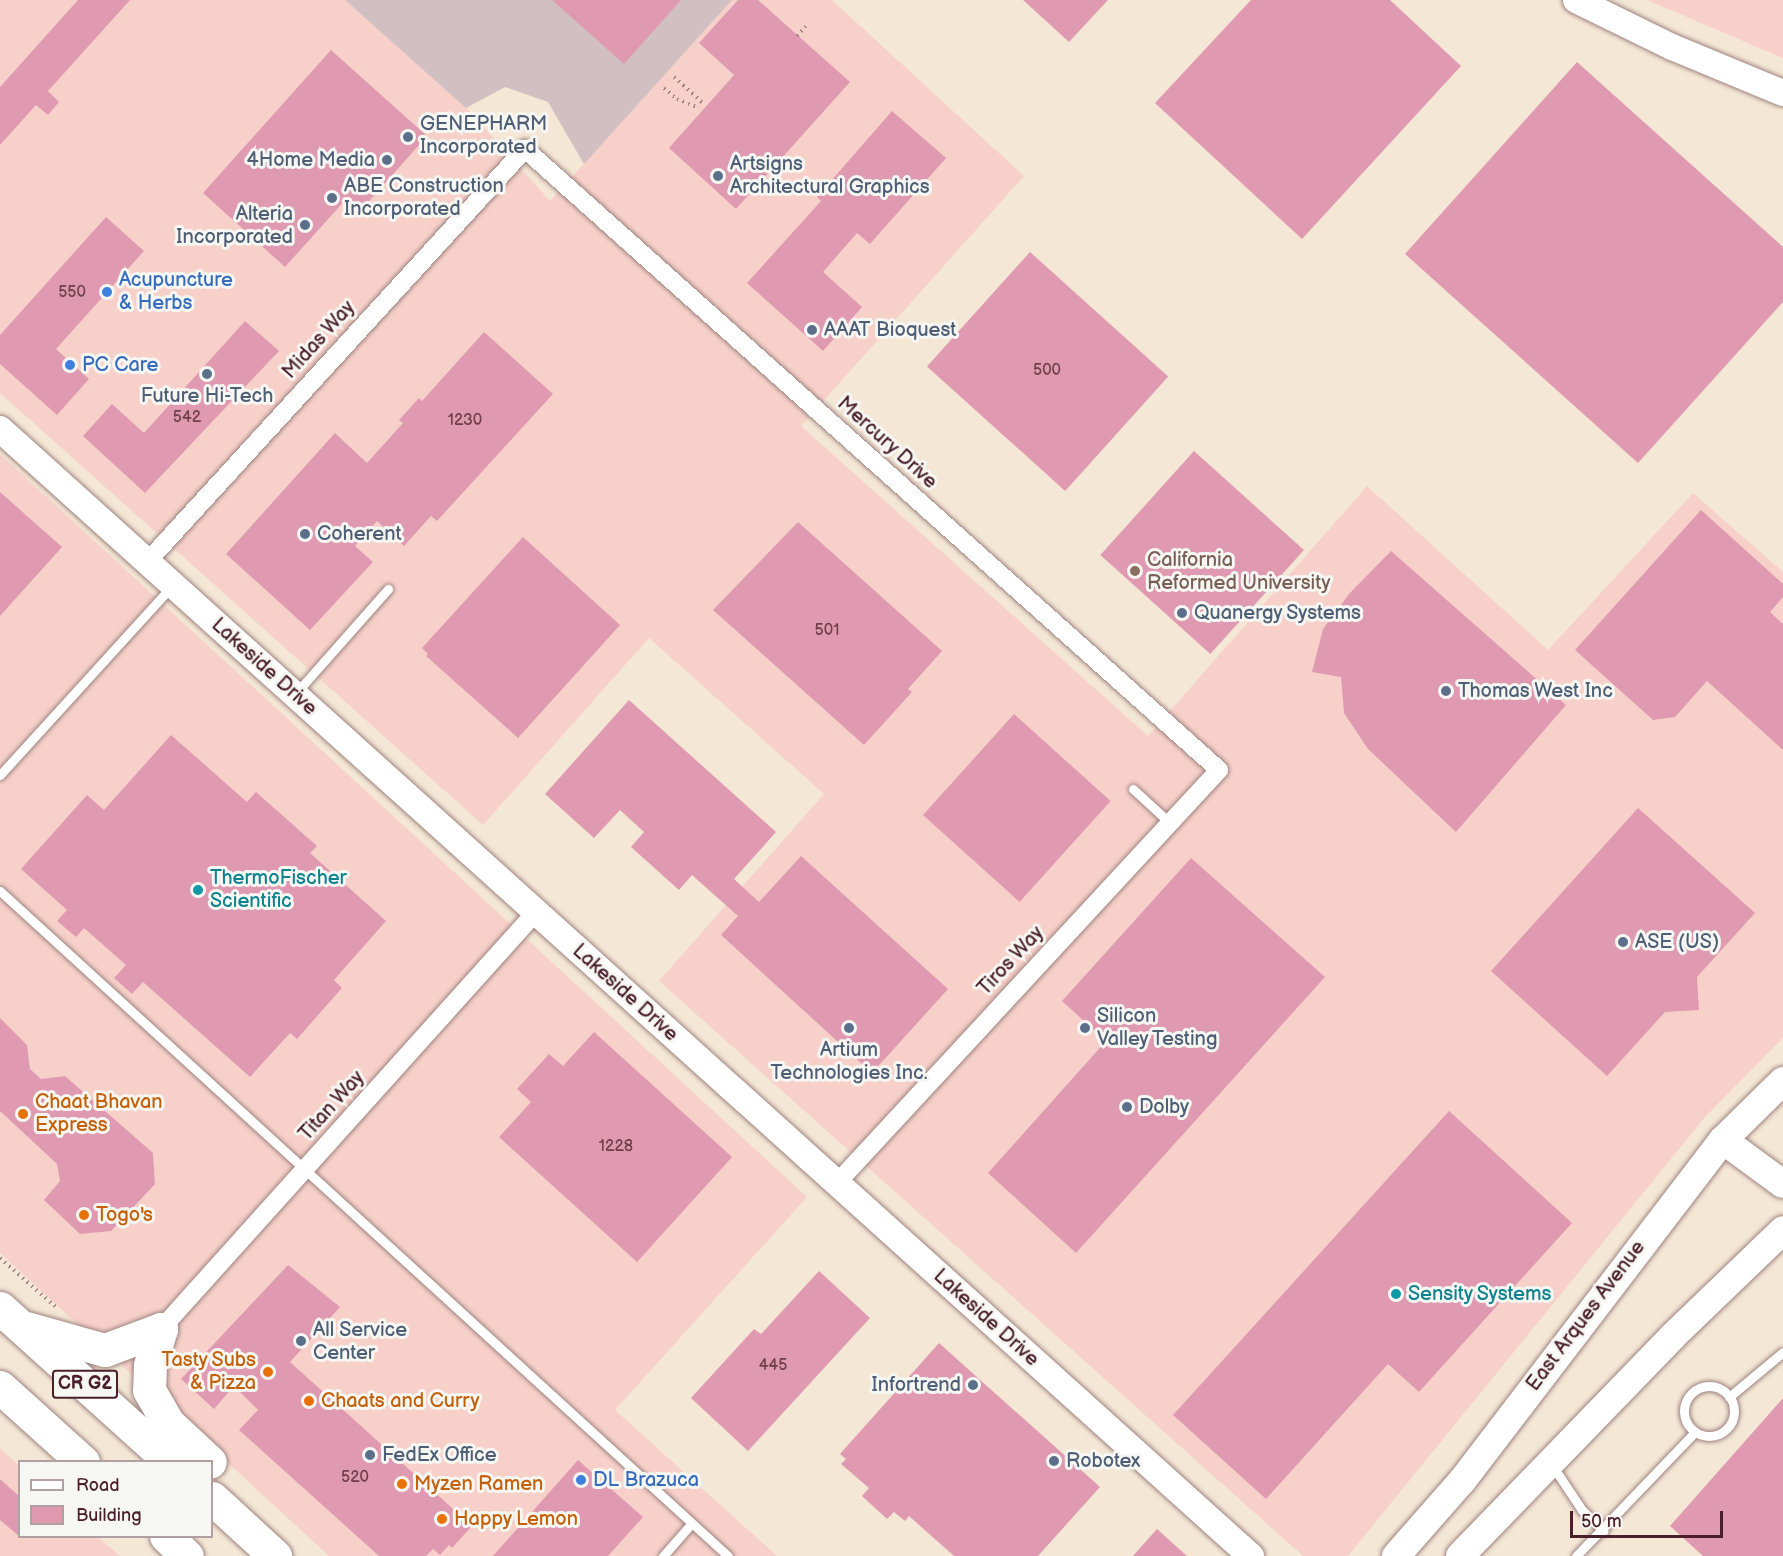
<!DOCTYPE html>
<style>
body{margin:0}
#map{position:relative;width:1783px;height:1556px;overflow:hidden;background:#f4e7d5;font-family:"Balsamiq Sans",sans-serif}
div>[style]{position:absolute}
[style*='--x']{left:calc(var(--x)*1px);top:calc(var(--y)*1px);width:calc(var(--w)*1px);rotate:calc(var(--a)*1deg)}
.built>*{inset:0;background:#f7d1c9}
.industrial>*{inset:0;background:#d2bfc1}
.building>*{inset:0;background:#df9ab1;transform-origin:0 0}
.path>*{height:4px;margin-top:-2px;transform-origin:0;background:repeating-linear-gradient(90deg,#9f8380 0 1.5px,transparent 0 6px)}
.roads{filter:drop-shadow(0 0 2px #9f8380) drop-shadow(0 0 2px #9f8380)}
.lane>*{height:9px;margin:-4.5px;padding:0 4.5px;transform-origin:4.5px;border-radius:4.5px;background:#fff}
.lane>.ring{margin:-4.5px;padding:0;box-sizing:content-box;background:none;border:9px solid #fff;border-radius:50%}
.street>*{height:18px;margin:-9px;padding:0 9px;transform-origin:9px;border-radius:9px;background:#fff}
.secondary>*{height:26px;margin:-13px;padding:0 13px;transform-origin:13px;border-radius:13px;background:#fff}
.primary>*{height:28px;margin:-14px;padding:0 14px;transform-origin:14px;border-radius:14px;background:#fff}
.highway>*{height:33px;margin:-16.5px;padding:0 16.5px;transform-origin:16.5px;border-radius:16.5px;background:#fff}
.dots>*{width:16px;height:16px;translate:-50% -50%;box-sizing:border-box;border:3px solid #f6f6f2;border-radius:50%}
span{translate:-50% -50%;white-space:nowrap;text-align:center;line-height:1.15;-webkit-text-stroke:6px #f6f6f2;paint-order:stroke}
.number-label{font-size:16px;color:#6f3e4c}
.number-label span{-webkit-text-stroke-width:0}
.shield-label span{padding:2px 4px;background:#f6f6f2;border:2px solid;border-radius:4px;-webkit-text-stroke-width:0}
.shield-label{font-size:18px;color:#4a1f2b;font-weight:700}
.service-label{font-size:20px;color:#4e5e75}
.left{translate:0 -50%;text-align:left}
.right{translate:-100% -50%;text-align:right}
.shop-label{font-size:20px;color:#366cbe}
.street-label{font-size:20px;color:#4a1f2b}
.education-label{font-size:20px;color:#785e54}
.culture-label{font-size:20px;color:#0d838f}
.food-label{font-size:20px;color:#c56008}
.legend{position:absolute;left:18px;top:1460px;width:195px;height:78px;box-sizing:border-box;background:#f6f6f2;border:2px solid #b1a0a2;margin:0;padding:8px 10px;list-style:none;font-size:18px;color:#4a1f2b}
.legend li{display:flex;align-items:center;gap:12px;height:30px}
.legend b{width:30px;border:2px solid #b1a0a2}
.scale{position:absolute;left:1570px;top:1511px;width:153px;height:27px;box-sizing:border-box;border:3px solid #4a1f2b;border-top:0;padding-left:8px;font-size:18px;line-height:21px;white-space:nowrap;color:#4a1f2b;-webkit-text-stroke:4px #f6f6f2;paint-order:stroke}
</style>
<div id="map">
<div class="built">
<div style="clip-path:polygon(0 0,345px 0,466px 107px,550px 201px,732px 0,832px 0,1024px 176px,801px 426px,1148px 736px,1367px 486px,1548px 650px,1693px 493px,1783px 572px,1783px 1038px,1705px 1117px,1348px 1556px,1303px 1556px,659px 981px,824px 794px,649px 638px,483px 825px,0 393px)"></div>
<div style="clip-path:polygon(1647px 0,1783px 0,1783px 58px,1764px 50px)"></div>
<div style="clip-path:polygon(0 454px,807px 1197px,615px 1410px,777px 1556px,329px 1556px,0 1253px)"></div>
<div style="clip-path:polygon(0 1448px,19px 1466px,20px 1536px,98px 1537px,120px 1556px,0 1556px)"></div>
</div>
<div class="industrial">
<div style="clip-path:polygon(345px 0,732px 0,584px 164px,548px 102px,505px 87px,466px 108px)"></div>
</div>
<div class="building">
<div style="clip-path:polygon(78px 0,130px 0,48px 91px,59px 102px,48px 115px,36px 105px,0 145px,0 87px)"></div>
<div style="clip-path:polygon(552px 0,681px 0,624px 64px)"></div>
<div style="clip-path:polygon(738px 0,758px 0,850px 82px,736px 209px,669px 148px,734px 75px,699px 43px)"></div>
<div style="clip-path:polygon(1023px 0,1108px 0,1069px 42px)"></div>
<div style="clip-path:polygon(1251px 0,1390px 0,1461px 66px,1302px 239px,1155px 103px)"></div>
<div style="clip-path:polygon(331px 50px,427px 136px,362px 209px,348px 197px,285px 267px,203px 193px)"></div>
<div style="clip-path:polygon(1577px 62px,1783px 247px,1783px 302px,1638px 463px,1405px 254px)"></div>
<div style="clip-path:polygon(892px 111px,946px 158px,870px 244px,857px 233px,823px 272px,862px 307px,823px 351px,747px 283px,821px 201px,817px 197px)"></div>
<div style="clip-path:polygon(106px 217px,144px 251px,56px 349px,89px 379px,57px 415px,0 364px,0 335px)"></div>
<div style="left:1030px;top:252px;width:186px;height:154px;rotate:42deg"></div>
<div style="clip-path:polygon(245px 321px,279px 351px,145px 493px,83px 436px,112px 404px,144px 433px)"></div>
<div style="clip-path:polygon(484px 332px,553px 394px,437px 521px,431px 516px,404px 546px,377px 521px,355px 546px,373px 562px,310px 630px,226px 554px,335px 433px,367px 463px,403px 423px,399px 420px,419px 398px,422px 401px)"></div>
<div style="left:1194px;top:451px;width:148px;height:140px;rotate:42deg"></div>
<div style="clip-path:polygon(0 492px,62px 547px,0 616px)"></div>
<div style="clip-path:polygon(1701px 510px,1783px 584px,1783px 597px,1770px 612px,1783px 624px,1783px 750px,1707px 681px,1675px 717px,1653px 720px,1575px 650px)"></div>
<div style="clip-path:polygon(798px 522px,942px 651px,908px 689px,912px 692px,864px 745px,713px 610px)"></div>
<div style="clip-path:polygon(523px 537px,620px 625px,518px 738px,426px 656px,428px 654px,422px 648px)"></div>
<div style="clip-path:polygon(1391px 551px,1566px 705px,1456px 832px,1368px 749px,1344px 713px,1341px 677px,1312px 672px,1323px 629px,1349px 594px)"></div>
<div style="clip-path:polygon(629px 700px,776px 832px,734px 879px,759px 902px,801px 856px,948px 989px,872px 1073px,721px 935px,738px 916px,692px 875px,679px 890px,631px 847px,644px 832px,620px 810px,594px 838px,545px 794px)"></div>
<div style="left:1014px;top:714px;width:130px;height:136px;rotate:42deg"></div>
<div style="clip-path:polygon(171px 735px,247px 802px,256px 792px,317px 846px,310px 853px,386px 921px,334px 980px,342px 988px,297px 1039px,290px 1033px,250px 1077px,143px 982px,132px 994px,114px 978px,126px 965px,84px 928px,76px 937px,57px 921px,67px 910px,21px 869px,87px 795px,104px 810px)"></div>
<div style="clip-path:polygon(1638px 808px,1755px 913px,1697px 977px,1699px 1010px,1665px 1012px,1607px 1076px,1491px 971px)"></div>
<div style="clip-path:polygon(1191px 858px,1325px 977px,1076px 1253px,988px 1173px,1106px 1041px,1062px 1001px)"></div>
<div style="clip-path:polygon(0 1018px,27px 1045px,30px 1069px,41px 1079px,65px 1076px,153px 1153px,155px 1184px,111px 1231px,80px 1234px,44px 1200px,60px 1181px,57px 1164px,0 1111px)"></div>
<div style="clip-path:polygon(594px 1032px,732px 1157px,637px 1262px,499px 1137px,531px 1102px,517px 1089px,549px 1054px,563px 1066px)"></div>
<div style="clip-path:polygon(1449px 1111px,1572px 1223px,1419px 1392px,1388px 1364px,1266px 1499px,1173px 1415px)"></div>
<div style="clip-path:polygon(288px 1265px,340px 1307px,290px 1362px,472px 1526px,452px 1548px,449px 1545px,440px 1555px,433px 1549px,426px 1556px,379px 1556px,239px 1430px,258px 1410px,234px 1386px,214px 1409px,181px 1379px)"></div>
<div style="clip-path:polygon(819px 1271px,870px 1318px,748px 1451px,691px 1398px,754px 1329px,761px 1334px)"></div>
<div style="clip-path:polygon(939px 1343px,1100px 1487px,1038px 1556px,954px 1556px,909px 1516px,905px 1521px,894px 1512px,887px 1519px,862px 1496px,869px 1488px,841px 1464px,846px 1459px,840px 1454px)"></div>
<div style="clip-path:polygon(1783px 1398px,1783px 1556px,1703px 1556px,1670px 1526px)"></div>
<div style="clip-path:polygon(578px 1460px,643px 1517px,608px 1556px,493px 1556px)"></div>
<div style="clip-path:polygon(0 1479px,20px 1497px,20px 1537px,0 1520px)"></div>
<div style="clip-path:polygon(1157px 1529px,1187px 1556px,1133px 1556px)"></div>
</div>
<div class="path">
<div style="--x:797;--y:36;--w:13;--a:-48"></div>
<div style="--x:674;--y:77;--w:39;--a:42"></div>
<div style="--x:664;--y:88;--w:17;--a:40"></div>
<div style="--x:677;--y:99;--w:24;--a:22"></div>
<div style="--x:0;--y:1258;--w:77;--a:41.3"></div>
</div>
<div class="roads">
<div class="lane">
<div style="--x:296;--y:693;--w:139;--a:-48.5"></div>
<div style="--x:0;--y:775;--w:256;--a:-47.7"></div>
<div style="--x:1133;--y:789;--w:50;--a:42.6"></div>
<div style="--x:0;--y:891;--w:986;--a:42.41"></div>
<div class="ring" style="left:1684px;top:1386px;width:41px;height:41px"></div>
<div style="--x:1729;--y:1397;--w:70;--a:-39.8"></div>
<div style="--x:1552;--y:1465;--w:54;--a:56.3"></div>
<div style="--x:1582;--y:1510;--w:30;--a:44"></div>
<div style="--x:663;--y:1556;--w:43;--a:-48.8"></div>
<div style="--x:1576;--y:1556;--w:172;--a:-46.2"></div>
</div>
<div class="street">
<div style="--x:147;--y:562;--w:560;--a:-47.53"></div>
<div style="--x:525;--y:149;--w:931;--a:41.82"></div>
<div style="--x:1219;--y:770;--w:563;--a:132.77"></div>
<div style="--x:161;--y:1329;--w:561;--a:-48.04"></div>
</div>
<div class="secondary">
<div style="--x:1576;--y:0;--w:107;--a:26.1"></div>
<div style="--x:1672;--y:47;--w:120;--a:22.5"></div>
<div style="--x:0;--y:429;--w:1684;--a:42.02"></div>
</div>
<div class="primary">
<div style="--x:1723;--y:1140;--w:74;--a:36.3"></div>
<div style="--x:1396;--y:1556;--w:100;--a:-48.7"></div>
<div style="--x:1462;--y:1481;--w:429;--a:-52.6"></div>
<div style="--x:1723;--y:1140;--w:84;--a:-44.5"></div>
<div style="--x:1460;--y:1556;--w:305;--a:-45.9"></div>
<div style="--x:1672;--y:1337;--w:154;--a:-43.9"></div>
</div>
<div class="highway">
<div style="--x:0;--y:1308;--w:230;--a:42"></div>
<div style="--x:26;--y:1328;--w:82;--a:15.6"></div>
<div style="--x:105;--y:1350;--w:60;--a:-20.6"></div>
<div style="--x:161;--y:1329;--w:38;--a:107"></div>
<div style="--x:150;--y:1365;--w:25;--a:92"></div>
<div style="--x:149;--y:1390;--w:38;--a:60"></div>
<div style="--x:168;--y:1423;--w:57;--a:42.9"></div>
<div style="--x:0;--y:1387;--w:112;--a:42.1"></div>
<div style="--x:212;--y:1498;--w:86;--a:42.6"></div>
<div style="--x:166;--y:1536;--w:29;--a:44"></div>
</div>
</div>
<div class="dots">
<div style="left:408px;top:137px;background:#5c6f8a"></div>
<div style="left:387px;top:160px;background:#5c6f8a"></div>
<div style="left:718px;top:176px;background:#5c6f8a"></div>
<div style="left:332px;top:198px;background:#5c6f8a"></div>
<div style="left:305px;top:225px;background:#5c6f8a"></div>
<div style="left:107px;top:292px;background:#3f7fe0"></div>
<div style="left:812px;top:330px;background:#5c6f8a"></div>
<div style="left:70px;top:365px;background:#3f7fe0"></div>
<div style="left:207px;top:374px;background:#5c6f8a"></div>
<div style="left:305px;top:534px;background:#5c6f8a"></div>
<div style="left:1135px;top:571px;background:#8d6e63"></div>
<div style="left:1182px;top:613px;background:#5c6f8a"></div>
<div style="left:1446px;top:691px;background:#5c6f8a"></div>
<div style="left:198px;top:890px;background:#0f9aa8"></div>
<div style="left:1623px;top:942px;background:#5c6f8a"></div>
<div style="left:849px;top:1028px;background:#5c6f8a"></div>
<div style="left:1085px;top:1028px;background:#5c6f8a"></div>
<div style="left:1127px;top:1107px;background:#5c6f8a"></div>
<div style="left:23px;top:1114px;background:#e8710a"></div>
<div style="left:84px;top:1215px;background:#e8710a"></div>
<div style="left:1396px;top:1294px;background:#0f9aa8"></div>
<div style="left:301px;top:1341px;background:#5c6f8a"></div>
<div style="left:268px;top:1372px;background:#e8710a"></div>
<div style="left:973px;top:1385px;background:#5c6f8a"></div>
<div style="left:309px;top:1401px;background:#e8710a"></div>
<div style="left:370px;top:1455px;background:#5c6f8a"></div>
<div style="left:1054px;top:1461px;background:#5c6f8a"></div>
<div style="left:581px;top:1480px;background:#3f7fe0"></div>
<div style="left:402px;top:1484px;background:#e8710a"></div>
<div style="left:442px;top:1519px;background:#e8710a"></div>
</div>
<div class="number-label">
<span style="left:72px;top:293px">550</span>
<span style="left:1047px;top:371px">500</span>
<span style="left:187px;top:418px">542</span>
<span style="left:465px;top:421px">1230</span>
<span style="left:827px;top:631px">501</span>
<span style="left:616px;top:1147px">1228</span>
<span style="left:773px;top:1366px">445</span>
<span style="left:355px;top:1478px">520</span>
</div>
<div class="shield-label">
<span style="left:85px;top:1384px">CR G2</span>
</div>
<div class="service-label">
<span class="left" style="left:420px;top:136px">GENEPHARM<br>Incorporated</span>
<span class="right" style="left:375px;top:160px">4Home Media</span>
<span class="left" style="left:730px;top:176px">Artsigns<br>Architectural Graphics</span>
<span class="left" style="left:344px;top:198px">ABE Construction<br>Incorporated</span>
<span class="right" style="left:293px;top:226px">Alteria<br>Incorporated</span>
<span class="left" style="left:824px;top:330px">AAAT Bioquest</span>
<span style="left:207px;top:396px">Future Hi-Tech</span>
<span class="left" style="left:317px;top:534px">Coherent</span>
<span class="left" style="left:1194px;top:613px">Quanergy Systems</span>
<span class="left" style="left:1458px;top:691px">Thomas West Inc</span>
<span class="left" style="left:1635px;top:942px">ASE (US)</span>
<span class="left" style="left:1097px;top:1028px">Silicon<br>Valley Testing</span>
<span style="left:849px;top:1062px">Artium<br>Technologies Inc.</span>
<span class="left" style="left:1139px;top:1107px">Dolby</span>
<span class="left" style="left:313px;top:1342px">All Service<br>Center</span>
<span class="right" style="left:961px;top:1385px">Infortrend</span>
<span class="left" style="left:382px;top:1455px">FedEx Office</span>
<span class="left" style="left:1066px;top:1461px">Robotex</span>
</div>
<div class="shop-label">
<span class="left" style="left:119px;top:292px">Acupuncture<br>&amp; Herbs</span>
<span class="left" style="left:82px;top:365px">PC Care</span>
<span class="left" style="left:593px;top:1480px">DL Brazuca</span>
</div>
<div class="street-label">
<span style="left:319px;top:340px;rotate:-48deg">Midas Way</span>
<span style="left:887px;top:443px;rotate:42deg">Mercury Drive</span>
<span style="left:264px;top:667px;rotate:42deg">Lakeside Drive</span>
<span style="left:1011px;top:961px;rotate:-47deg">Tiros Way</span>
<span style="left:625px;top:993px;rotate:42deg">Lakeside Drive</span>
<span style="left:332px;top:1106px;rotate:-48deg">Titan Way</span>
<span style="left:1586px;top:1316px;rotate:-53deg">East Arques Avenue</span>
<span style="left:986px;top:1318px;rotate:42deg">Lakeside Drive</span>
</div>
<div class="education-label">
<span class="left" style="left:1147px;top:572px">California<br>Reformed University</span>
</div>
<div class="culture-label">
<span class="left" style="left:210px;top:890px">ThermoFischer<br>Scientific</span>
<span class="left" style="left:1408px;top:1294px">Sensity Systems</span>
</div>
<div class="food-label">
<span class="left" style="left:35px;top:1114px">Chaat Bhavan<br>Express</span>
<span class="left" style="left:96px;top:1215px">Togo's</span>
<span class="right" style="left:256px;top:1372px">Tasty Subs<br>&amp; Pizza</span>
<span class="left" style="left:321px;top:1401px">Chaats and Curry</span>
<span class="left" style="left:414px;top:1484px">Myzen Ramen</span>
<span class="left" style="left:454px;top:1519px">Happy Lemon</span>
</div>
<ul class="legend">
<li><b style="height:8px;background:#fff"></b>Road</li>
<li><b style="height:16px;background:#df9ab1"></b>Building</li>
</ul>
<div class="scale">50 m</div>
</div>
